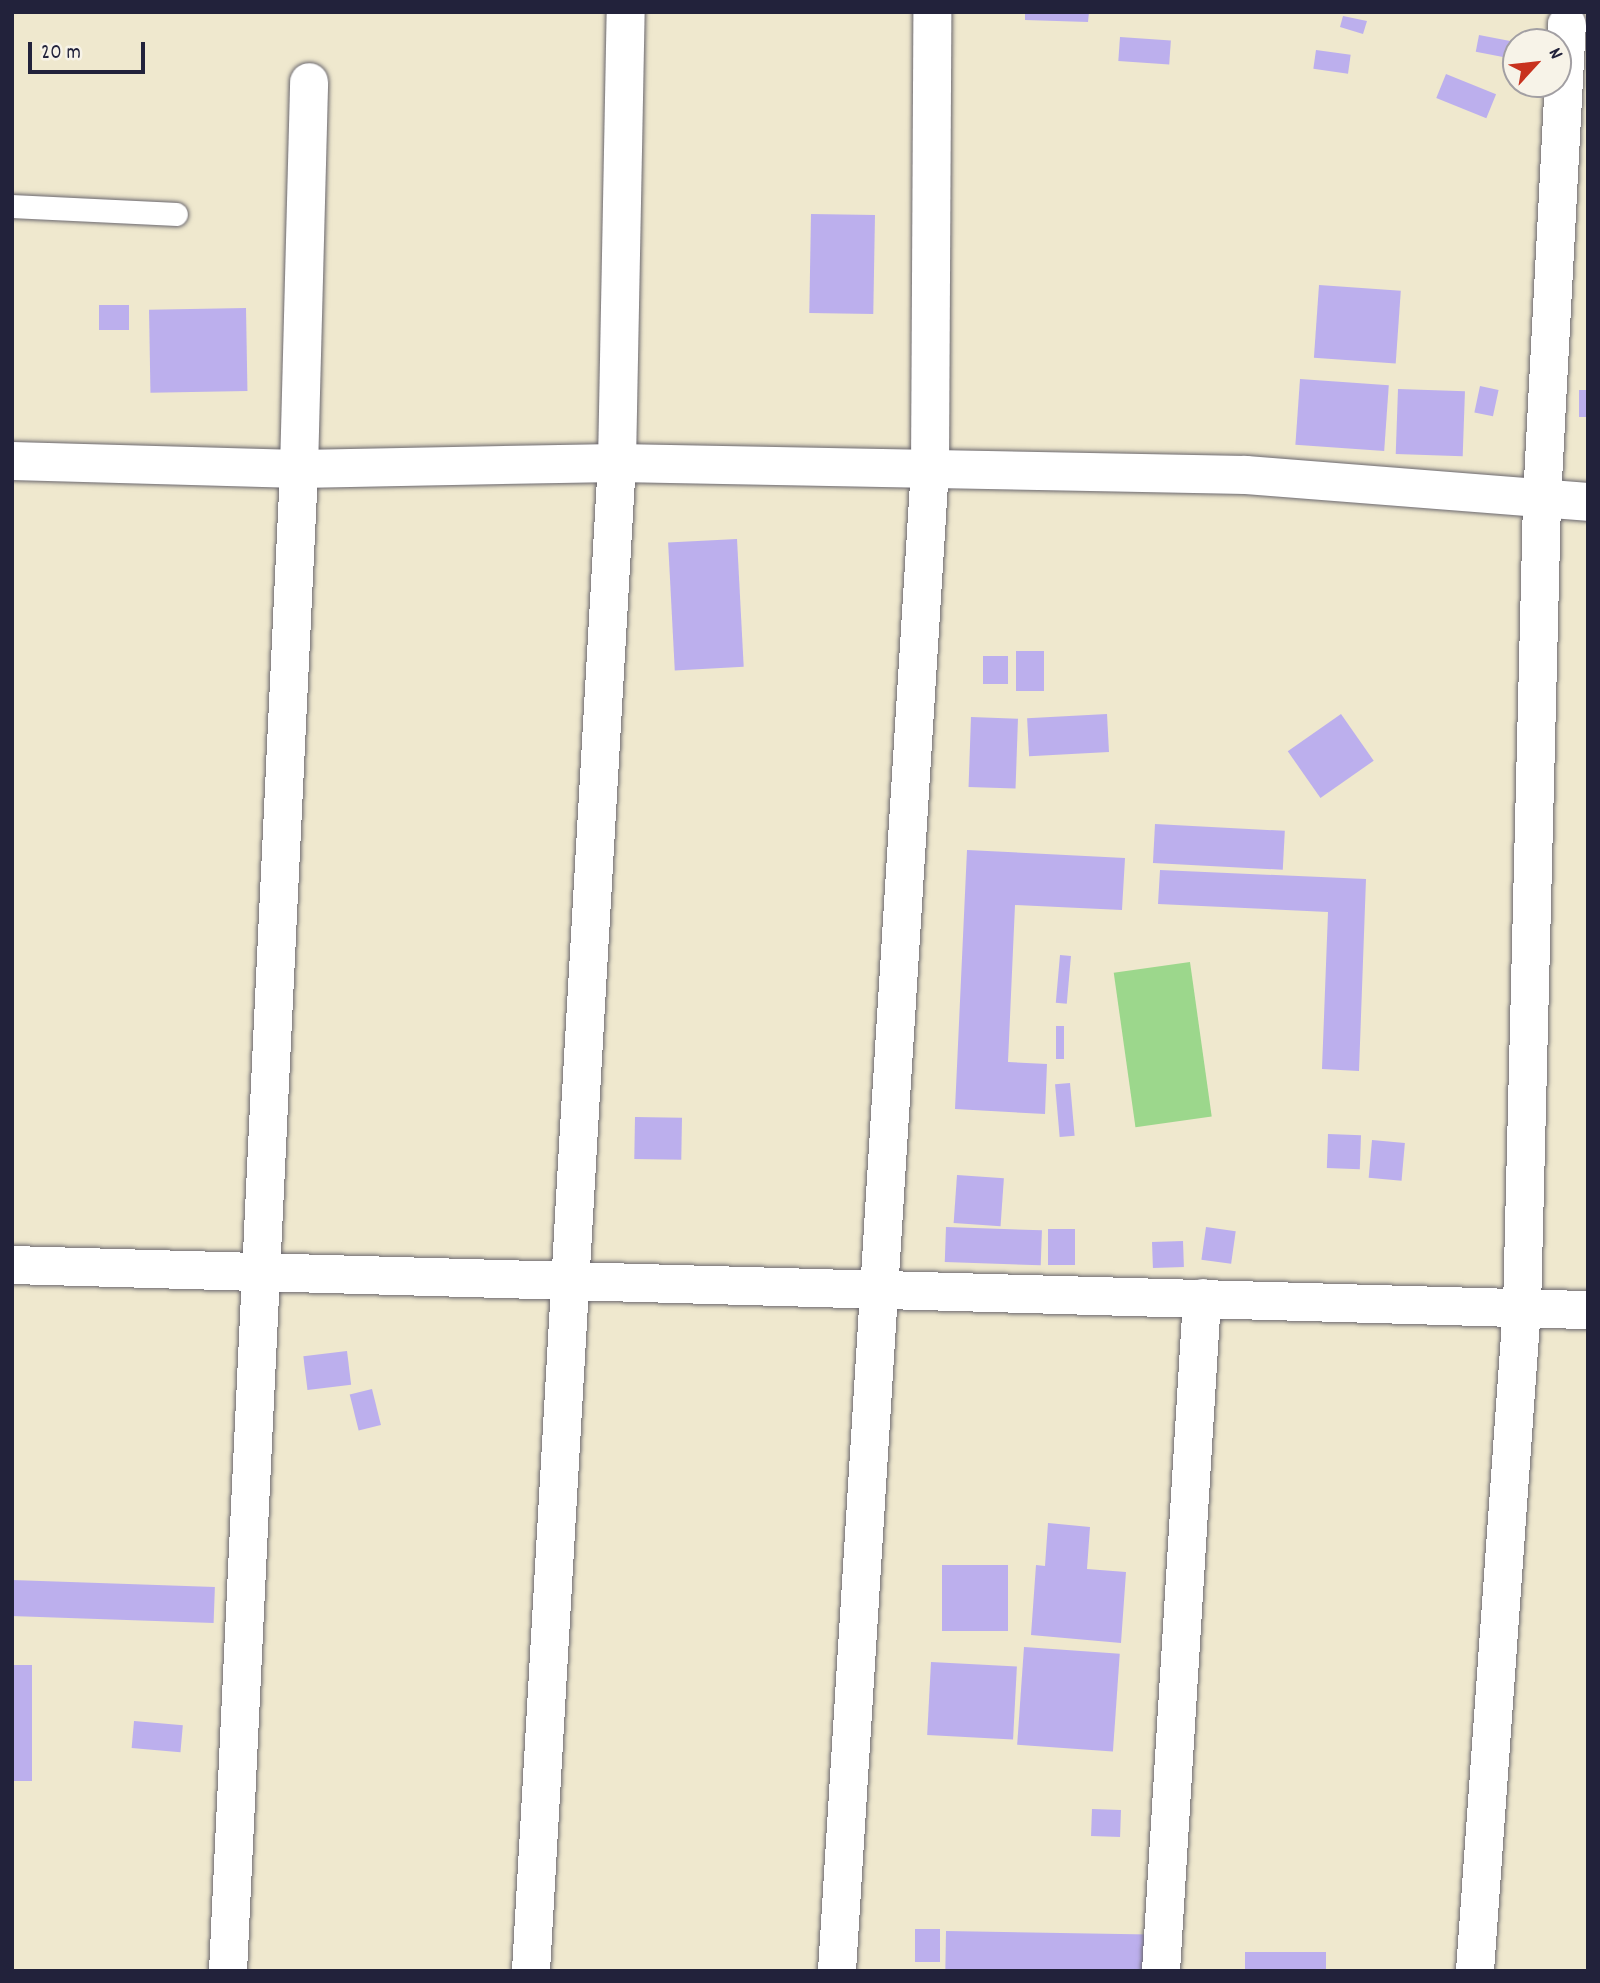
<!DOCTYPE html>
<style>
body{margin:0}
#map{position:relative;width:1600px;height:1983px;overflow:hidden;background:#efe8ce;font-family:Dekko,sans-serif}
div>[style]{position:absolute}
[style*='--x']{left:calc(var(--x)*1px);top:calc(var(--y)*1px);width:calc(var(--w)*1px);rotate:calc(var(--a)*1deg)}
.green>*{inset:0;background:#9cd78c;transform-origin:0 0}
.building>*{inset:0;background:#bcafed;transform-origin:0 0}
.roads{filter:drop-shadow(0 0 2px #6a676e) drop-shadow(0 0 2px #6a676e)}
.lane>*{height:23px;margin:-11.5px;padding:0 11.5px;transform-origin:11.5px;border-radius:11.5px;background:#fff}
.street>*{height:38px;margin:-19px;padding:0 19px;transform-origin:19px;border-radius:19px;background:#fff}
span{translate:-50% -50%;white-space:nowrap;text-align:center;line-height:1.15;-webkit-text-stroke:6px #f7f3e8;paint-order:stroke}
.frame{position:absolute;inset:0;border:14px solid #22223b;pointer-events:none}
.north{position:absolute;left:1502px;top:28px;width:70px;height:70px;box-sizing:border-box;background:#f7f3e8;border:2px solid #a29fa3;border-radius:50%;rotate:63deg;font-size:19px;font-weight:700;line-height:28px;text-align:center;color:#22223b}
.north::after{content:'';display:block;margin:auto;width:24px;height:32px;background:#c8321e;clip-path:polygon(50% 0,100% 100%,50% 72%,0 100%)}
.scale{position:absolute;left:28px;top:42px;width:117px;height:32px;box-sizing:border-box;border:4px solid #22223b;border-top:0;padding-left:9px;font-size:21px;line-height:24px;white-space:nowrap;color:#22223b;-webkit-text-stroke:5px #f7f3e8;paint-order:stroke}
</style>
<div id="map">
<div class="green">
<div style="left:1190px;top:962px;width:156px;height:77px;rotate:82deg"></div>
</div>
<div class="building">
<div style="clip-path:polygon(1025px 12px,1089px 12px,1088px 22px,1025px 20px)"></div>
<div style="clip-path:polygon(1343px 16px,1367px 21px,1363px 34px,1340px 27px)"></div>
<div style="left:1479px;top:35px;width:33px;height:17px;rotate:11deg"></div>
<div style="left:1120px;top:37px;width:51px;height:24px;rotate:4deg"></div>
<div style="left:1316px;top:50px;width:35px;height:19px;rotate:8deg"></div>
<div style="left:1446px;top:74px;width:54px;height:26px;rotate:22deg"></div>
<div style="left:811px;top:214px;width:64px;height:99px;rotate:1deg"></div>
<div style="left:1319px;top:285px;width:82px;height:73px;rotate:4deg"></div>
<div style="left:129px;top:305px;width:25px;height:30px;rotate:90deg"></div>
<div style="left:246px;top:308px;width:83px;height:97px;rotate:89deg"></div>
<div style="left:1300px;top:379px;width:89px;height:66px;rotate:4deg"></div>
<div style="left:1480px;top:386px;width:19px;height:27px;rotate:12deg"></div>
<div style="left:1398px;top:389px;width:67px;height:65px;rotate:2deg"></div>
<div style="left:1579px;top:390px;width:9px;height:27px"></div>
<div style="left:737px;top:539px;width:128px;height:69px;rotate:87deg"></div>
<div style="left:1016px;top:651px;width:28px;height:40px"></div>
<div style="left:983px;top:656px;width:25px;height:28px"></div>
<div style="left:1107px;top:714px;width:38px;height:80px;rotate:87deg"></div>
<div style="left:1341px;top:714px;width:57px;height:65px;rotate:55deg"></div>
<div style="left:971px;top:717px;width:47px;height:70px;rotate:2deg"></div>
<div style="left:1155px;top:824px;width:130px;height:39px;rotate:3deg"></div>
<div style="clip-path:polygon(967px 850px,1125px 858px,1122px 910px,1015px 905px,1008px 1062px,1047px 1064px,1045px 1114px,955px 1109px)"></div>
<div style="clip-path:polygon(1160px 870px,1366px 879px,1359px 1071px,1322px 1069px,1328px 912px,1158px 904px)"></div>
<div style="left:1060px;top:955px;width:11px;height:48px;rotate:5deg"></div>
<div style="left:1056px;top:1026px;width:8px;height:33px"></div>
<div style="left:1070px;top:1083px;width:53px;height:15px;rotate:85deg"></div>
<div style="left:635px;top:1117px;width:47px;height:42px;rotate:1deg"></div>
<div style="left:1328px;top:1134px;width:33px;height:34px;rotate:2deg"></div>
<div style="left:1372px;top:1140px;width:33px;height:38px;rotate:5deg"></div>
<div style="left:957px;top:1175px;width:47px;height:48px;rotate:4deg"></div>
<div style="left:946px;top:1227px;width:96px;height:35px;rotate:2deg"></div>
<div style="left:1206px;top:1227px;width:30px;height:33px;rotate:8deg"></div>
<div style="left:1048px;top:1229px;width:27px;height:36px"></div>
<div style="left:1183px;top:1241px;width:26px;height:31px;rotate:88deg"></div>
<div style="left:347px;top:1351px;width:34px;height:44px;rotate:83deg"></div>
<div style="left:372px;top:1389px;width:37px;height:23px;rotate:76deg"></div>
<div style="clip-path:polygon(1048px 1523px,1090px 1527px,1087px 1569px,1126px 1572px,1121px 1643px,1031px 1635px,1036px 1565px,1045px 1566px)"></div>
<div style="left:942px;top:1565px;width:66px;height:66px"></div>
<div style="left:12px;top:1580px;width:203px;height:36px;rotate:2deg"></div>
<div style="left:1024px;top:1647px;width:96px;height:98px;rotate:4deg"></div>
<div style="left:931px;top:1662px;width:86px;height:73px;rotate:3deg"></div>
<div style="left:12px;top:1665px;width:20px;height:116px"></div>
<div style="left:134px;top:1721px;width:49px;height:27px;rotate:5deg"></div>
<div style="left:1092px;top:1809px;width:29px;height:27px;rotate:2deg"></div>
<div style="left:915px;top:1929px;width:25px;height:33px"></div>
<div style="left:946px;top:1931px;width:204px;height:40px;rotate:1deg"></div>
<div style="left:1245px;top:1952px;width:81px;height:19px"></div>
</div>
<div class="roads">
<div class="lane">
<div style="--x:12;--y:206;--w:164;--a:2.8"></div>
</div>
<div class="street">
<div style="--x:12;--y:461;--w:287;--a:1.6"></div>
<div style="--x:299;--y:469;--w:318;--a:-1.1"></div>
<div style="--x:617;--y:463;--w:629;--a:1.09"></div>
<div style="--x:1246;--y:475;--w:343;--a:4.5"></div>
<div style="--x:12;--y:1265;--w:1577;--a:1.64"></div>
<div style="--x:228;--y:1971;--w:1504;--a:-87.29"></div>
<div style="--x:299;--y:469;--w:387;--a:-88.5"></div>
<div style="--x:531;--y:1971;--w:1510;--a:-86.74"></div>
<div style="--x:617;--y:463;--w:451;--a:-88.9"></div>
<div style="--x:837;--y:1971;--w:1505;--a:-86.46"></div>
<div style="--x:930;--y:469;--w:457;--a:-89.7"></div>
<div style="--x:1161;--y:1971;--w:674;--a:-86.51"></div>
<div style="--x:1475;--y:1971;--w:665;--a:-85.95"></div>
<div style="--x:1522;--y:1308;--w:809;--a:-88.58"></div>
<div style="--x:1542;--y:499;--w:475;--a:-87"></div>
</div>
</div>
<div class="frame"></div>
<div class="north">N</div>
<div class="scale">20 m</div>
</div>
